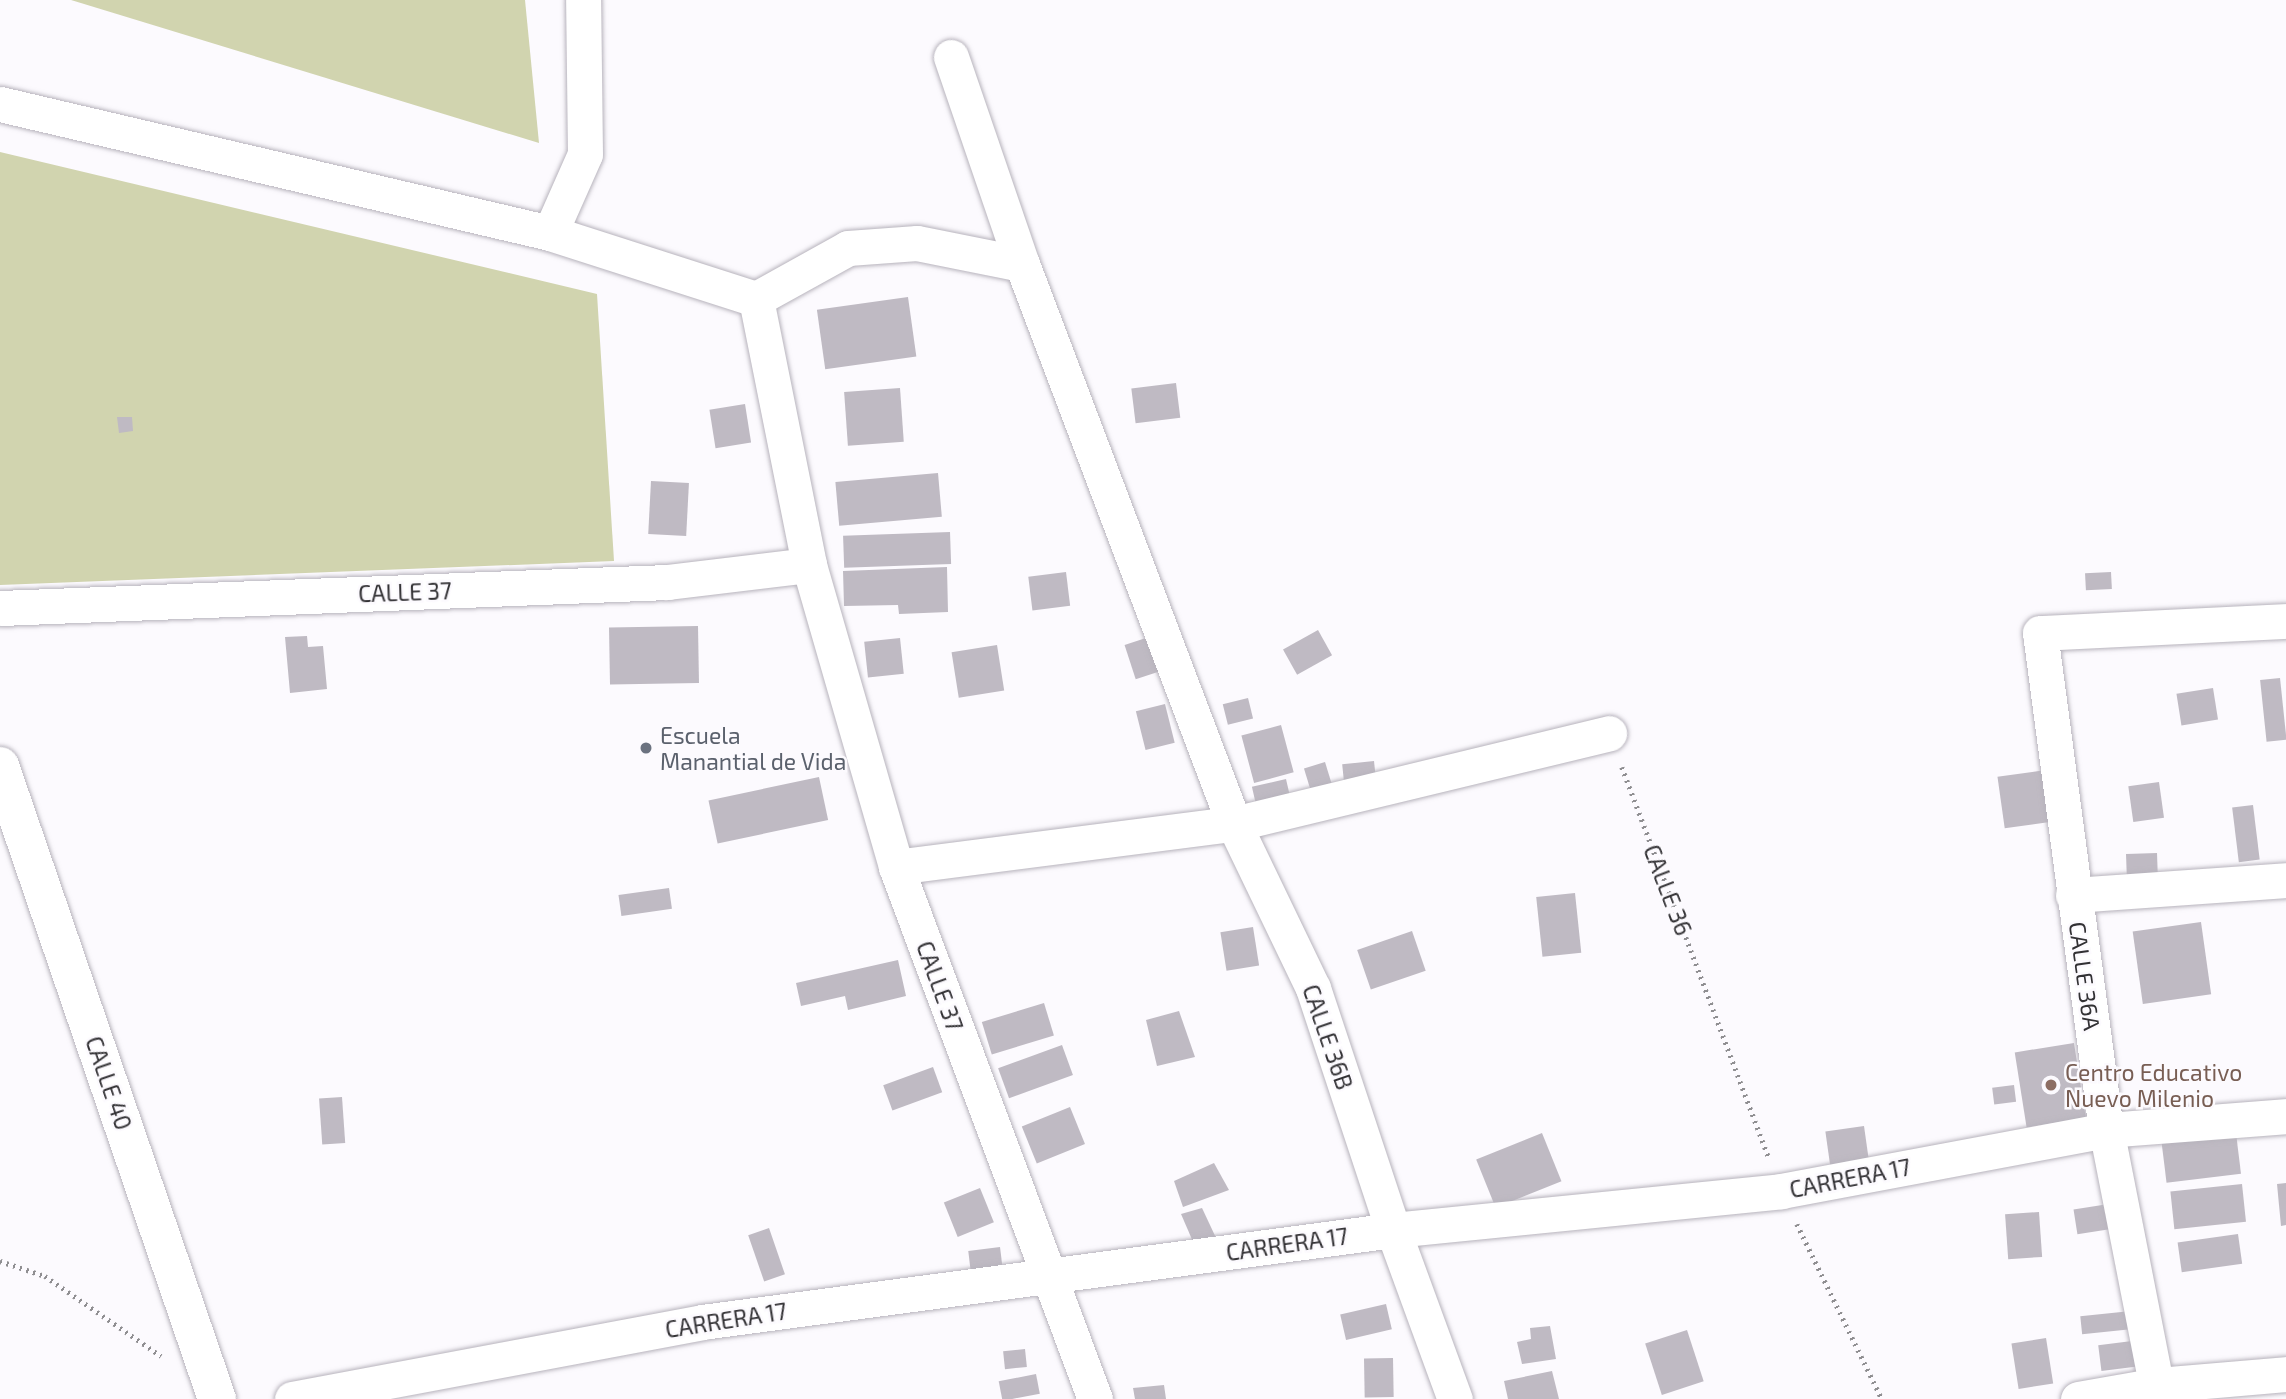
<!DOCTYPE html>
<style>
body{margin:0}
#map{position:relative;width:2286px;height:1399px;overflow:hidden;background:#fcfafe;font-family:"Exo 2",sans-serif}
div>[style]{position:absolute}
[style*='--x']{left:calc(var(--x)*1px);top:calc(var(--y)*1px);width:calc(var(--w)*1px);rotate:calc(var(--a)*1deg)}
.green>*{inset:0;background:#d1d4af}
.building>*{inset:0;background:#bfbac3;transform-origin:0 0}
.path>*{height:4.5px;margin-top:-2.25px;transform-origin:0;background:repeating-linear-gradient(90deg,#8f8e91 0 2px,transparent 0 7px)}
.roads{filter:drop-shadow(0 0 2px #b7b3bc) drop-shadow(0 0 2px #b7b3bc)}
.minor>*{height:35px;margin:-17.5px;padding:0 17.5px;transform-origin:17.5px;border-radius:17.5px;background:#fff}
.tertiary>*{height:38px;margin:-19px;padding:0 19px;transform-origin:19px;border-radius:19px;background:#fff}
.dots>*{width:19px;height:19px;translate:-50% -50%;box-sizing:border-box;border:4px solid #fcfafe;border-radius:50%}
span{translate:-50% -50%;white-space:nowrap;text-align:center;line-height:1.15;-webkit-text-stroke:5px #fcfafe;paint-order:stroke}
.street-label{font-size:23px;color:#323134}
.worship-label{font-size:23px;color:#5b616d}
.left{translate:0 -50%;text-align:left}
.education-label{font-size:23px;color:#785e54}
</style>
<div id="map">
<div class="green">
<div style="clip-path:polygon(71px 0,525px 0,539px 143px)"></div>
<div style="clip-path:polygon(0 152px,597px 294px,614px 561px,0 585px)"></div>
</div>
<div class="building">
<div style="left:908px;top:297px;width:60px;height:92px;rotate:82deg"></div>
<div style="left:1176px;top:383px;width:35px;height:45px;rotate:83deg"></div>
<div style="left:900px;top:388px;width:54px;height:56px;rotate:86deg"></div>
<div style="left:745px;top:404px;width:39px;height:36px;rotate:81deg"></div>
<div style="clip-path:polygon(117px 417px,132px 417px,133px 431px,119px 433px)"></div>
<div style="left:938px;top:473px;width:44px;height:103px;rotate:85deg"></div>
<div style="left:651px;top:481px;width:38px;height:53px;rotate:3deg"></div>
<div style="left:950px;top:532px;width:32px;height:107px;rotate:88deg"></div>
<div style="clip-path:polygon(947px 567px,948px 612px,899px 614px,898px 605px,844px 606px,843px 571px)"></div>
<div style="left:1066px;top:572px;width:34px;height:38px;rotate:83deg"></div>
<div style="left:2111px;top:572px;width:17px;height:26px;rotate:87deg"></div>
<div style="left:698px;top:626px;width:57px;height:89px;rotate:89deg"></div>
<div style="left:1318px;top:630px;width:29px;height:40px;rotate:61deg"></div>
<div style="left:1155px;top:635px;width:36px;height:32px;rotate:72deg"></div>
<div style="clip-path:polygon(307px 636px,308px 647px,323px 646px,327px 689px,290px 693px,285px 637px)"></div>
<div style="left:900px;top:638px;width:36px;height:36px;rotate:84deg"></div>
<div style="left:997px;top:645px;width:46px;height:46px;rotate:81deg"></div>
<div style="left:2280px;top:678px;width:62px;height:20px;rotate:84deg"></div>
<div style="left:2213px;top:688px;width:32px;height:37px;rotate:81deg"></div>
<div style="left:1248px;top:698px;width:21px;height:26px;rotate:76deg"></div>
<div style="left:1165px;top:704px;width:40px;height:30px;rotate:76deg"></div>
<div style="left:1281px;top:725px;width:49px;height:41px;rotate:75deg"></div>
<div style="left:1374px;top:761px;width:28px;height:32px;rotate:84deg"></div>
<div style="left:1325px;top:762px;width:27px;height:22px;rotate:73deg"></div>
<div style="left:2046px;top:770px;width:52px;height:49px;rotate:82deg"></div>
<div style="left:819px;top:777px;width:44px;height:113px;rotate:78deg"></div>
<div style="left:1286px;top:779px;width:23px;height:35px;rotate:77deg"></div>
<div style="left:2159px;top:782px;width:36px;height:31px;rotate:82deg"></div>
<div style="left:2253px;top:805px;width:55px;height:21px;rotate:83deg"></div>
<div style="left:2157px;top:853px;width:26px;height:31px;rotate:88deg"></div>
<div style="left:669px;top:888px;width:21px;height:51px;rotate:82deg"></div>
<div style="left:1575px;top:893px;width:60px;height:39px;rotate:84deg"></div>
<div style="left:2201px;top:922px;width:73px;height:69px;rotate:82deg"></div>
<div style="left:1253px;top:927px;width:39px;height:33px;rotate:81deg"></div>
<div style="left:1412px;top:931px;width:42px;height:58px;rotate:71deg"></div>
<div style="clip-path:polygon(898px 960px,906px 996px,848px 1010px,845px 996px,801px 1006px,796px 983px)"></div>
<div style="left:1044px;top:1003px;width:34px;height:65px;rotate:73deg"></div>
<div style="clip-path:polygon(1179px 1011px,1195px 1057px,1157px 1066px,1146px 1020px)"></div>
<div style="left:2074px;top:1043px;width:76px;height:60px;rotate:81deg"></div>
<div style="left:1062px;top:1045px;width:32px;height:68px;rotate:70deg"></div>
<div style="left:933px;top:1067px;width:27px;height:53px;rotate:70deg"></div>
<div style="left:2014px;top:1085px;width:17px;height:22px;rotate:83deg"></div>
<div style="left:342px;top:1097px;width:46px;height:23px;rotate:86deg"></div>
<div style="left:1070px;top:1107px;width:40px;height:52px;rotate:68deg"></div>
<div style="left:1864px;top:1126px;width:41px;height:39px;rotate:82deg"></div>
<div style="left:1542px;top:1133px;width:52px;height:71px;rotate:68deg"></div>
<div style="left:2236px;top:1133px;width:41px;height:75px;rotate:83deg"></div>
<div style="clip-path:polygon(1214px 1163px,1229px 1190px,1183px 1207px,1174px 1181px)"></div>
<div style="clip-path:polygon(2286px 1183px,2286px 1225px,2281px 1226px,2277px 1184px)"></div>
<div style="left:2242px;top:1184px;width:38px;height:72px;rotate:84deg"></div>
<div style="left:980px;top:1188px;width:37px;height:39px;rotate:68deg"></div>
<div style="left:2115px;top:1203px;width:25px;height:42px;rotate:81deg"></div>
<div style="clip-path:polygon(1202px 1208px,1217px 1240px,1197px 1251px,1181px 1214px)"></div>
<div style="left:2039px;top:1212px;width:45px;height:34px;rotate:86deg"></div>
<div style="left:769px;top:1228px;width:49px;height:22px;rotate:71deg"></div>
<div style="left:2238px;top:1234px;width:30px;height:61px;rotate:82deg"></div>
<div style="left:1000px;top:1247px;width:26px;height:32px;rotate:83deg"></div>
<div style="left:1386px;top:1304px;width:26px;height:47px;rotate:77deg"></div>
<div style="left:2131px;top:1311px;width:18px;height:51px;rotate:84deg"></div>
<div style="clip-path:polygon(1550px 1326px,1556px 1359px,1522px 1364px,1517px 1342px,1531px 1339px,1530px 1328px)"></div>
<div style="left:1687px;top:1330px;width:54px;height:44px;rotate:72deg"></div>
<div style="left:2046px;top:1338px;width:46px;height:35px;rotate:81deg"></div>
<div style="left:2132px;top:1341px;width:26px;height:34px;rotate:83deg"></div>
<div style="left:1025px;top:1349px;width:18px;height:22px;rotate:84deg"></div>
<div style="left:1393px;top:1358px;width:39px;height:29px;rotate:89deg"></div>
<div style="clip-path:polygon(1552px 1371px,1559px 1399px,1508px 1399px,1504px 1381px)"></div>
<div style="left:1036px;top:1374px;width:20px;height:38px;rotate:79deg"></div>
<div style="clip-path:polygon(1164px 1385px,1166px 1399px,1135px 1399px,1133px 1388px)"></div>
</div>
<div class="path">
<div style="--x:1622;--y:767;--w:418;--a:69.4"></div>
<div style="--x:1797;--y:1224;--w:195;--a:64.1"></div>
<div style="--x:0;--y:1261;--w:47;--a:18.4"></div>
<div style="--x:45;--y:1276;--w:141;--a:34.6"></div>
</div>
<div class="roads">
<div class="minor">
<div style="--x:951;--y:57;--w:219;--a:71.1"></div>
<div style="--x:1022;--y:264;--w:599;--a:69.26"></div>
<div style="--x:1234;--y:824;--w:182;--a:64.3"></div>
<div style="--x:1313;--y:988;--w:255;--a:71.7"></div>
<div style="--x:1393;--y:1230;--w:180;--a:69.9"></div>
<div style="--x:0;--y:104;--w:565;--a:13.2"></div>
<div style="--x:550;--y:233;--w:216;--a:17.8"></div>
<div style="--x:756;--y:299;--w:105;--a:-29"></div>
<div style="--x:848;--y:248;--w:69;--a:-4.1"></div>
<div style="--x:917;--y:243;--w:107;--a:11.3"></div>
<div style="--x:550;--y:233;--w:86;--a:-66.1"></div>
<div style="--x:585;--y:154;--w:154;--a:-90.7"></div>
<div style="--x:756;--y:299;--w:271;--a:78.7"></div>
<div style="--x:809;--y:565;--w:314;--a:73.9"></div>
<div style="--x:896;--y:867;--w:568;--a:69.49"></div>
<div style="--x:0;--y:608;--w:668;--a:-2.23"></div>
<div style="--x:667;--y:582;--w:143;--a:-6.8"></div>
<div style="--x:896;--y:867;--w:341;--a:-7.3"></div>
<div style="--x:1234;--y:824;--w:386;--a:-13.6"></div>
<div style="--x:2073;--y:895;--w:214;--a:-4"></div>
<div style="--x:292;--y:1399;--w:417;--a:-10.6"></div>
<div style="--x:702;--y:1322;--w:697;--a:-7.58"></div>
<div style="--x:1393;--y:1230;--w:390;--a:-5.7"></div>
<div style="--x:1781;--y:1191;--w:331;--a:-10.6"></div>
<div style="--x:2106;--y:1130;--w:181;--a:-4.4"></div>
<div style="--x:2078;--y:1399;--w:81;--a:-9.9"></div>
<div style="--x:2158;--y:1385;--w:128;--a:-4.9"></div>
<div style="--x:2159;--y:1399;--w:274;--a:-101.1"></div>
<div style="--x:2106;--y:1130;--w:501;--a:-97.56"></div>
<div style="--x:2040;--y:633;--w:246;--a:-2.8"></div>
</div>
<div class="tertiary">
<div style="--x:0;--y:766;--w:669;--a:71.08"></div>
</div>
</div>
<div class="dots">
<div style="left:646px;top:748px;background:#6b7280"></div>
<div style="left:2051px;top:1085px;background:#8d6e63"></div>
</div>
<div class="street-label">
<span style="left:405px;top:592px;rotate:-2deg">CALLE 37</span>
<span style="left:1668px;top:890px;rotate:69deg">CALLE 36</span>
<span style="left:2085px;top:976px;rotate:82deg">CALLE 36A</span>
<span style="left:940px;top:986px;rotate:70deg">CALLE 37</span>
<span style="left:1328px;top:1037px;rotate:71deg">CALLE 36B</span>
<span style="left:109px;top:1083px;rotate:71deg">CALLE 40</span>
<span style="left:1850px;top:1178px;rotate:-11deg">CARRERA 17</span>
<span style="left:1287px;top:1244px;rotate:-8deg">CARRERA 17</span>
<span style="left:726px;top:1320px;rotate:-9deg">CARRERA 17</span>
</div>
<div class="worship-label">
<span class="left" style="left:660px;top:748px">Escuela<br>Manantial de Vida</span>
</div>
<div class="education-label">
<span class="left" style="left:2065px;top:1085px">Centro Educativo<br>Nuevo Milenio</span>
</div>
</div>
